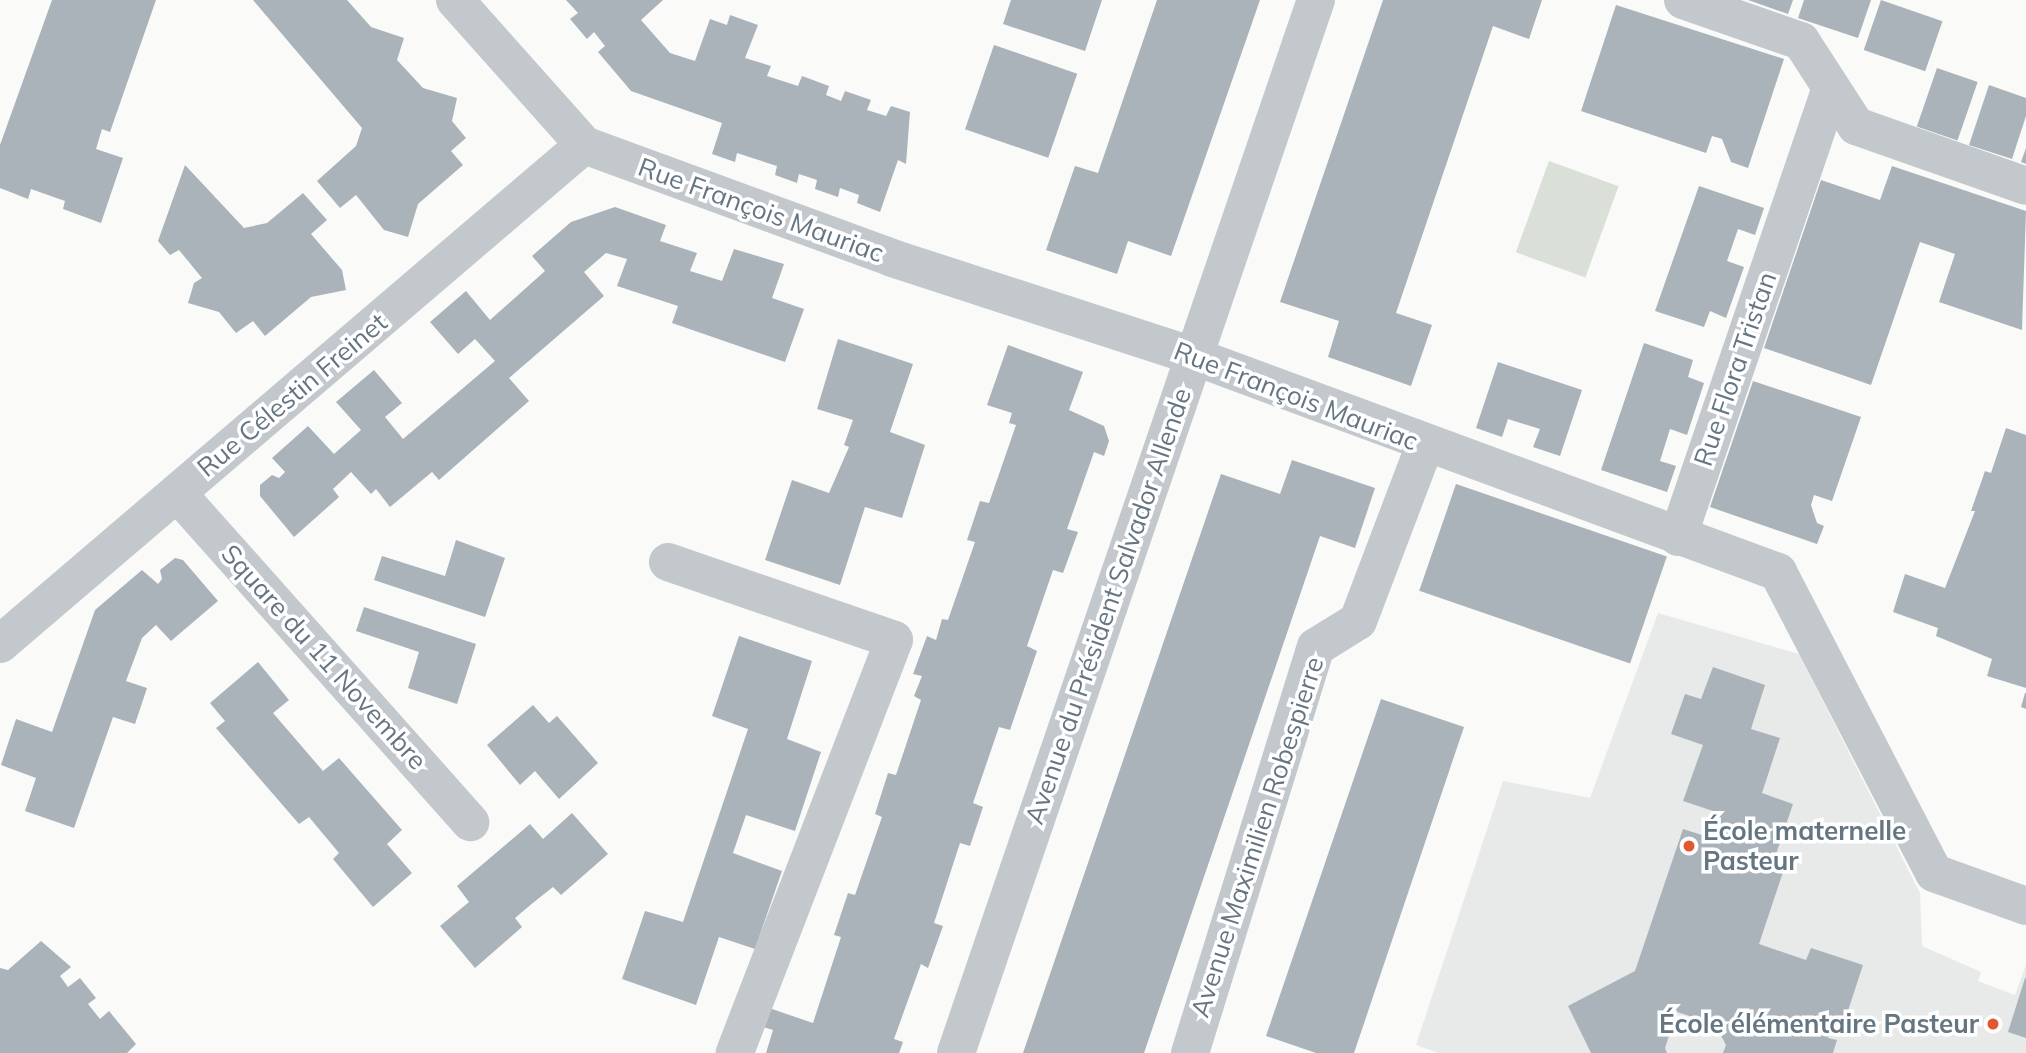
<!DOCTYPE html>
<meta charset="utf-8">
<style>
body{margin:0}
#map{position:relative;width:2026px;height:1053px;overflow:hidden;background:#fafaf8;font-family:Mulish,sans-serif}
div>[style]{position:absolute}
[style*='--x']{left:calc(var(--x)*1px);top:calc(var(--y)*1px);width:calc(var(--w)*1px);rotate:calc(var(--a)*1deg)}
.built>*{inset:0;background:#e8e9e9}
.green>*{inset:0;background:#dadfd7;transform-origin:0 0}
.building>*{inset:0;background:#aab3b9;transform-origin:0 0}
.minor>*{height:38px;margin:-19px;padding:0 19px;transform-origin:19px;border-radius:19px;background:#c3c8cc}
.dots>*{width:19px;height:19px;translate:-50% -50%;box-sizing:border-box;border:4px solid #fff;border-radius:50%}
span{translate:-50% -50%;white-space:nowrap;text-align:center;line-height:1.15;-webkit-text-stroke:7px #fff;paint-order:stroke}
.street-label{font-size:26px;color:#657683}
.poi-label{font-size:26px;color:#657683;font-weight:700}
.left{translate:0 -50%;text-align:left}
.right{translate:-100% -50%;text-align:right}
</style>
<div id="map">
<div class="built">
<div style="clip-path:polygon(1658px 613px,1799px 654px,1920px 893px,1922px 946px,1981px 972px,1978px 981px,2015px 995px,2026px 965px,2026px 1053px,1438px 1053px,1416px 1045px,1503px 781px,1590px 798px)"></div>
</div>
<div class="green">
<div style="left:1549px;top:161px;width:74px;height:97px;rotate:20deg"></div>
</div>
<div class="building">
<div style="clip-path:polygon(52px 0,156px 0,110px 132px,102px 129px,96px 149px,123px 158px,101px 223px,63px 209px,65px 201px,31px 189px,28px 199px,0 188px,0 145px)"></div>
<div style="clip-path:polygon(253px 0,347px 0,371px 27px,404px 38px,397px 60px,423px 88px,457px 98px,452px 121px,466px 138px,451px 151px,463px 165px,418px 204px,408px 237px,384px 230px,356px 195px,340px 208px,317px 181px,356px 146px,362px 128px)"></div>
<div style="clip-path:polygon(566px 0,663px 0,641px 20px,670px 53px,695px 61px,710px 19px,727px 25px,730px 15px,758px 25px,745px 58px,771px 66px,767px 76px,798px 86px,802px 76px,829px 86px,826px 95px,841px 101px,845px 91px,871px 100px,867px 110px,886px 116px,891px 106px,910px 112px,906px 164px,898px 160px,880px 212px,857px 203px,859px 195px,840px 188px,838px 197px,815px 189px,817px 180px,799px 174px,797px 183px,775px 175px,777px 166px,737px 153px,735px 162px,712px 154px,722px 123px,631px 91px,598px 52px,605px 46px,594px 32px,587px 39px,570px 19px,578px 13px)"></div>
<div style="clip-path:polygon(1011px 0,1102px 0,1085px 51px,1003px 24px)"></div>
<div style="clip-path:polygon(1157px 0,1260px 0,1171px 256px,1128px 241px,1117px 274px,1046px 250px,1075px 166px,1098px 173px)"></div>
<div style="clip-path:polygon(1383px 0,1542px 0,1529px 39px,1493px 26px,1396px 313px,1432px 325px,1411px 386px,1328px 357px,1339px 321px,1280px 302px)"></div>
<div style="clip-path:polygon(1748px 0,1793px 0,1788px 14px)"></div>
<div style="clip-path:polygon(1804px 0,1871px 0,1858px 38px,1798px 18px)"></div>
<div style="left:1881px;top:0;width:65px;height:53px;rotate:19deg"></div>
<div style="clip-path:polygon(1616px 5px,1784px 59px,1748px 168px,1731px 162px,1722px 139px,1712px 136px,1706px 153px,1581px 111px)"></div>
<div style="left:994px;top:45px;width:88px;height:89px;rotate:19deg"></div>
<div style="left:1937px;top:68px;width:43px;height:62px;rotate:19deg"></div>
<div style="clip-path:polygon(1989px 85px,2026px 98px,2026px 116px,2012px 159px,1969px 145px)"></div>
<div style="clip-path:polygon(2026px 148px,2026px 164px,2021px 162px)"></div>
<div style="clip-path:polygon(185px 165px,244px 228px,267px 223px,303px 193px,327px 220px,311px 234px,342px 270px,346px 290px,311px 297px,265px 336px,253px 321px,236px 333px,219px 312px,188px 303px,194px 283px,202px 278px,179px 250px,170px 255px,158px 241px)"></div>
<div style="clip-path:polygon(1892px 166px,2026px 211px,2022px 330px,1939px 302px,1955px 254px,1920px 242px,1871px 385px,1764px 348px,1821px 180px,1880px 200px)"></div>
<div style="clip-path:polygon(1699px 186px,1764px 208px,1755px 235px,1738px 229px,1727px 261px,1744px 267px,1726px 318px,1710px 311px,1704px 327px,1655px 311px)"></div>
<div style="clip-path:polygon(615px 207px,666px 225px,660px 241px,697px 253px,690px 271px,722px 281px,734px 249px,784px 264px,772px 298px,804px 309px,785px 362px,672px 323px,678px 306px,617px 286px,627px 259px,606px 253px,584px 272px,604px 296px,509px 378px,529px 401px,439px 480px,432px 472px,390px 507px,376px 489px,371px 494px,351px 472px,333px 489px,339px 497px,294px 537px,260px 496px,260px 485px,272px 475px,279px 478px,285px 472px,272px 458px,308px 426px,334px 454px,361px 430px,336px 402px,374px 370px,402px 403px,385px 417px,403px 439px,495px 361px,475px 339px,458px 354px,430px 322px,466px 291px,490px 320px,545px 271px,532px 256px,571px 222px)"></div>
<div style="clip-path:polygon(838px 339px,913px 364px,890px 432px,925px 445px,902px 518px,865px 507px,840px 585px,765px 560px,792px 480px,829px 493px,849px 447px,844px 445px,853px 420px,817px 409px)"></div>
<div style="clip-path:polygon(1644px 343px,1693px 360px,1688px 377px,1704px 383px,1687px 435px,1670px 429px,1660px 461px,1676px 466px,1667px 492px,1601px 470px)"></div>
<div style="clip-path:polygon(1008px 345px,1083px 372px,1069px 410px,1104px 426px,1109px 441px,1104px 456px,1094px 452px,1067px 529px,1078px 532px,1063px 573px,1053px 570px,1027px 646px,1037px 651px,1010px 730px,999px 727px,973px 803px,983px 807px,970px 846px,960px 843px,934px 923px,943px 926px,928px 968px,921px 964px,894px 1039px,903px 1042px,899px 1053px,766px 1053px,773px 1030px,763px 1027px,769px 1008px,813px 1023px,841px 937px,834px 935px,848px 893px,855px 895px,882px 817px,875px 814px,888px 773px,896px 775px,921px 700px,914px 696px,922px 676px,913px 674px,927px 636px,936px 640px,942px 619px,948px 620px,975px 542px,967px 540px,980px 501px,989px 503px,1016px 425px,1009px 423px,1012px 413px,987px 405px)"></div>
<div style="clip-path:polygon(1498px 362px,1582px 390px,1560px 456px,1533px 447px,1540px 429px,1508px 419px,1502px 437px,1476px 428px)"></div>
<div style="clip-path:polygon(1753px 381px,1861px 417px,1832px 501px,1814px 495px,1811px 505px,1817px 523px,1824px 526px,1817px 544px,1710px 507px)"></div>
<div style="clip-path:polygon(2006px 428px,2026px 435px,2026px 688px,1987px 676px,1992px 659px,1936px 636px,1938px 628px,1893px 612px,1905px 574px,1945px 588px,1975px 511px,1971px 511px,1985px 471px,1991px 473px)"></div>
<div style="clip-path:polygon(1292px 460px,1375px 488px,1355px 548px,1320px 536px,1144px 1053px,1023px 1053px,1221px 474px,1280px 494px)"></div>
<div style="left:1456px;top:484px;width:223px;height:113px;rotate:19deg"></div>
<div style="clip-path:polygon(456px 540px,505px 558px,485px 617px,374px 580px,382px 556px,445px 576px)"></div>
<div style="clip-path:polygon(175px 558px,183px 560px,218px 601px,171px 641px,156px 625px,142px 638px,126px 681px,147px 688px,135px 724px,113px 717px,74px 828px,25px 811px,36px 778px,1px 765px,16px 719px,52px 732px,95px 610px,142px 570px,158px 584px,162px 579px,160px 570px)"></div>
<div style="clip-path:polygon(364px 607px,476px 644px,457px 704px,408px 688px,419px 652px,356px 631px)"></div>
<div style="clip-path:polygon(739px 636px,812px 661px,787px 739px,821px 752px,795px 831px,746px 815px,733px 853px,782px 871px,755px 949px,719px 937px,696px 1005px,622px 979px,645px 911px,683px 922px,748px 729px,712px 716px)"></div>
<div style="clip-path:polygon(258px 662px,289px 700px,273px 713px,323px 771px,339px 758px,402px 830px,387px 844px,412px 873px,373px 907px,333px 859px,339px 853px,309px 817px,299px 824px,216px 728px,225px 721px,210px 703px)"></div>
<div style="clip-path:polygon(1713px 667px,1765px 685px,1751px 729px,1780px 738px,1762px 793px,1793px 804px,1774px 860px,1786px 863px,1759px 944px,1806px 960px,1811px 948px,1863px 965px,1842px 1029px,1832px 1026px,1828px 1038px,1837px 1040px,1833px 1053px,1723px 1053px,1726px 1045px,1715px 1024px,1677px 1012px,1665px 1048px,1667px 1053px,1591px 1053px,1568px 1006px,1635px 971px,1683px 829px,1705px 836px,1713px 811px,1683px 801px,1703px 745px,1671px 734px,1685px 694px,1701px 699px)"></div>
<div style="clip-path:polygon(2025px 693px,2026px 693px,2026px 709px,2021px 707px)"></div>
<div style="clip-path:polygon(1381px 699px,1464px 727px,1354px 1053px,1316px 1053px,1266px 1036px)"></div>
<div style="clip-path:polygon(533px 705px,549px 723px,557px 716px,598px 763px,559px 799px,535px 771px,520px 785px,487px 745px)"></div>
<div style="clip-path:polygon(572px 813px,608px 854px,561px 895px,553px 887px,534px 902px,515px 918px,522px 927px,475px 968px,440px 926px,469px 902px,457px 886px,530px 824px,543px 839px)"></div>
<div style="clip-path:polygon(41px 941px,71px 967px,60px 976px,68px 987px,80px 978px,96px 998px,88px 1004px,100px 1019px,109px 1011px,136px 1044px,127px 1053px,0 1053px,0 968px,8px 970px)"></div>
<div style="clip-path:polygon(2025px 978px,2026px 978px,2026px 1038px,2008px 1032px)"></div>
</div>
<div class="minor">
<div style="--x:455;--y:0;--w:194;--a:48.3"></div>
<div style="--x:584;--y:145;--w:328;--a:20.1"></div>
<div style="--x:892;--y:258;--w:317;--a:18"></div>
<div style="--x:1193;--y:356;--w:624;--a:20.27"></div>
<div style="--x:1778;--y:572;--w:339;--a:62.6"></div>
<div style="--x:1934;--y:873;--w:98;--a:19.7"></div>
<div style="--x:1683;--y:0;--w:125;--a:19.2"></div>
<div style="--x:1801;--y:41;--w:101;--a:57.1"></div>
<div style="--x:1856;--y:126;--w:180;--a:19.4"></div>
<div style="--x:177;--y:493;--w:441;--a:48.3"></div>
<div style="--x:1678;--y:537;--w:472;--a:-71.2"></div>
<div style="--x:668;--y:562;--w:239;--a:19"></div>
<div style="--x:894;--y:640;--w:443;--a:111.1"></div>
<div style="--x:0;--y:644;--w:768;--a:-40.51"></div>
<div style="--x:956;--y:1053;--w:1113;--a:-71.13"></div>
<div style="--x:1190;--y:1053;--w:425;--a:-72.8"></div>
<div style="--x:1316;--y:647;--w:49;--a:-31.8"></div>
<div style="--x:1358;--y:621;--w:188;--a:-69.2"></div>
</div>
<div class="dots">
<div style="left:1689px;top:846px;background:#e4572e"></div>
<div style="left:1993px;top:1024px;background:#e4572e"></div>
</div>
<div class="street-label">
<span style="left:761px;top:210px;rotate:20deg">Rue François Mauriac</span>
<span style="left:1735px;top:369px;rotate:-71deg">Rue Flora Tristan</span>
<span style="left:292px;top:395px;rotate:-40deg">Rue Célestin Freinet</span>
<span style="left:1296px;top:396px;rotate:21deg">Rue François Mauriac</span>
<span style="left:1108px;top:606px;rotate:-71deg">Avenue du Président Salvador Allende</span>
<span style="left:324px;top:657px;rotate:48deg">Square du 11 Novembre</span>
<span style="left:1257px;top:837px;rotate:-72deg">Avenue Maximilien Robespierre</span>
</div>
<div class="poi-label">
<span class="left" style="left:1703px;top:846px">École maternelle<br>Pasteur</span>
<span class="right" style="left:1979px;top:1024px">École élémentaire Pasteur</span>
</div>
</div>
